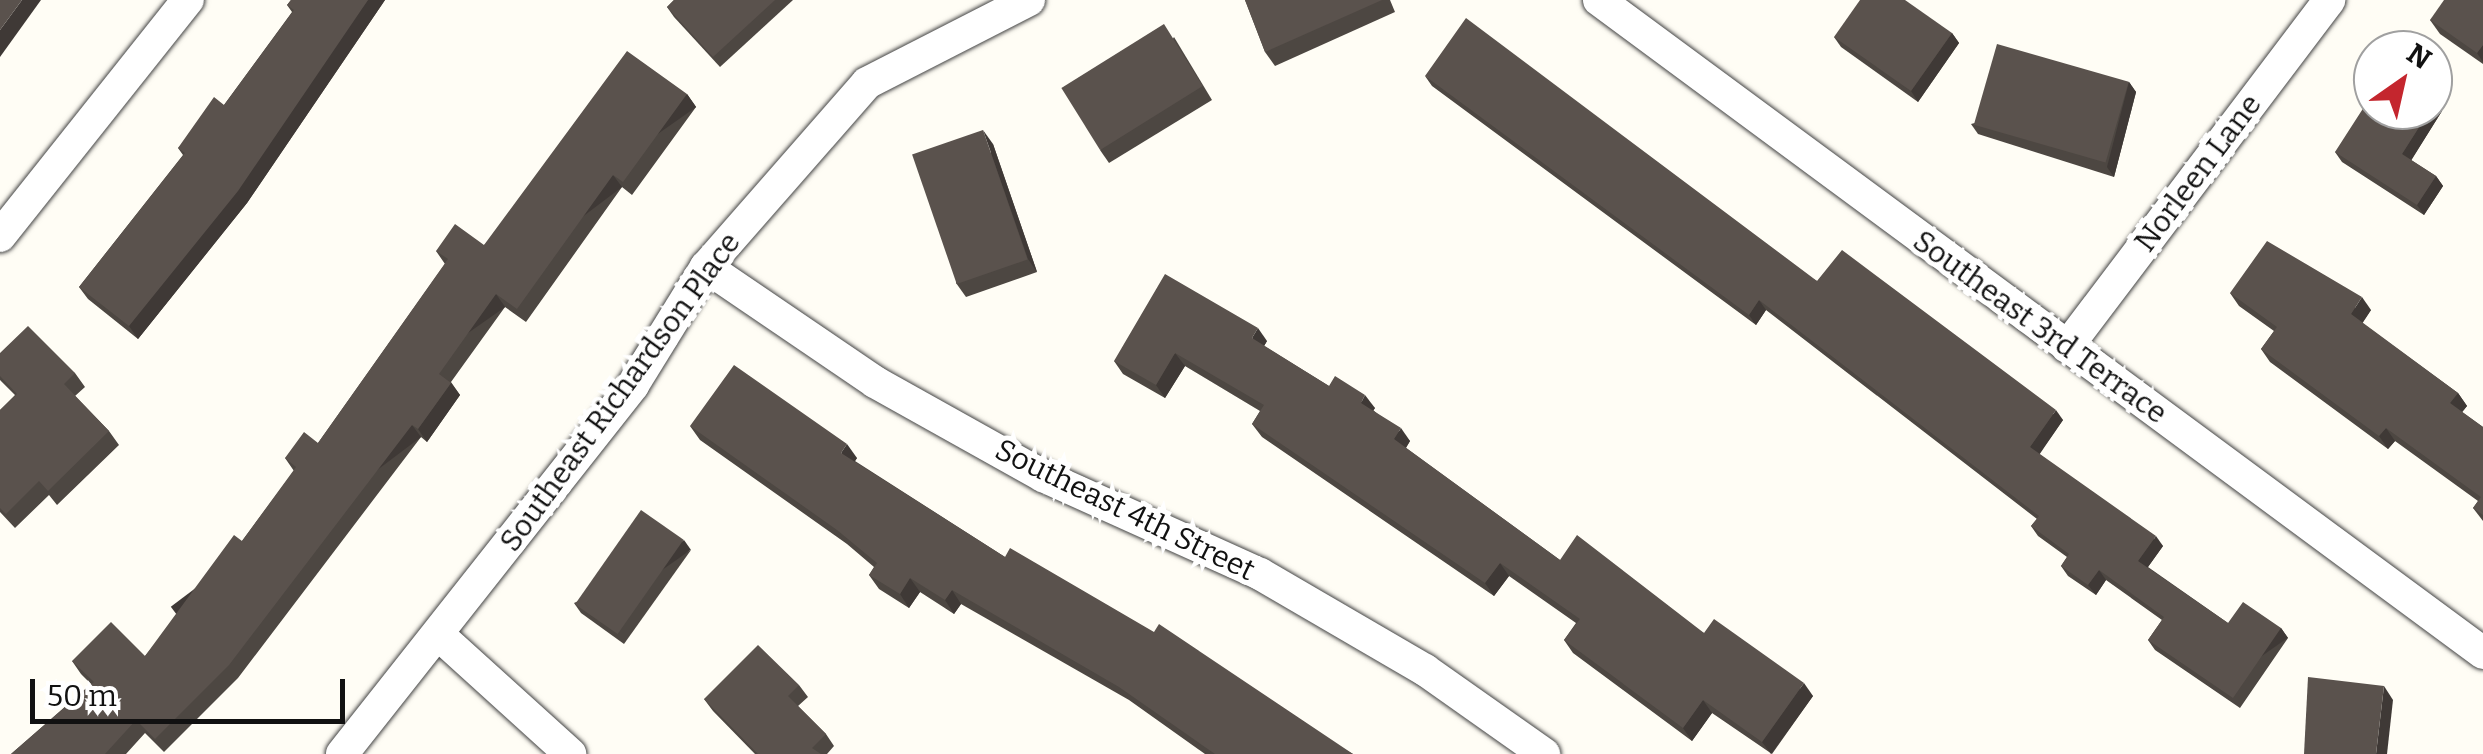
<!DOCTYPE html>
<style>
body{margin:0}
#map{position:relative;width:2483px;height:754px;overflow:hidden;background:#fffdf5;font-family:Bitter,serif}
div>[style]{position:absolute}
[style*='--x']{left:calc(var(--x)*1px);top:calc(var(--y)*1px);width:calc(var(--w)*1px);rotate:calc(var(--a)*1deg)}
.roads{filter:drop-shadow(0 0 2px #444) drop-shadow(0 0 2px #444)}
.street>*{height:32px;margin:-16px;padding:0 16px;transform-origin:16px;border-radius:16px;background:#fff}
.wall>*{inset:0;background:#4d4742}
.shaded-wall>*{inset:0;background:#3f3936;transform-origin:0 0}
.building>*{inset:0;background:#5a524d;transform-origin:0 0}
span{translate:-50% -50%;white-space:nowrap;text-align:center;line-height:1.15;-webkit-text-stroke:10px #fff;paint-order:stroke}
.street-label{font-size:30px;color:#111}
.north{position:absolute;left:2353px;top:30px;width:100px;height:100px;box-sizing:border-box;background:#fff;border:2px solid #a0a0a0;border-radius:50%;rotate:34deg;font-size:28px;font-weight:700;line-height:40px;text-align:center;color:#111}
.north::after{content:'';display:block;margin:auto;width:35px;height:45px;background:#c4262e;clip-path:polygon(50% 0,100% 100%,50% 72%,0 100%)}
.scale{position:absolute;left:30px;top:679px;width:315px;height:45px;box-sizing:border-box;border:5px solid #111;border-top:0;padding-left:12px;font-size:30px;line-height:35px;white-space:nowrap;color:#111;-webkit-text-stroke:8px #fff;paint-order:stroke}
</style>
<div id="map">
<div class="roads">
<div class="street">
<div style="--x:1599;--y:0;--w:1099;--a:36.45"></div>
<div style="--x:0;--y:236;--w:302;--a:-51.5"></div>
<div style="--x:706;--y:267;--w:204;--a:34.2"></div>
<div style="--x:875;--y:382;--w:193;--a:29.2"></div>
<div style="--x:1043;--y:476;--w:238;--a:24.3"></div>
<div style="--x:1260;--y:574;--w:191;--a:30.2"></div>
<div style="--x:1425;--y:670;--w:146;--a:35.2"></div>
<div style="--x:2067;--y:347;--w:435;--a:-52.9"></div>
<div style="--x:440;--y:636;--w:176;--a:42.2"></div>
<div style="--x:342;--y:754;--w:470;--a:-51.7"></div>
<div style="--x:633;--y:385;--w:139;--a:-58.3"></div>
<div style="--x:706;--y:267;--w:244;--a:-48.8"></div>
<div style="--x:867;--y:83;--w:182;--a:-27.1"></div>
</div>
</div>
<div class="wall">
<div style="clip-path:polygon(291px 0,385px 0,247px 203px,138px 339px,88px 299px,79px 287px,183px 155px,178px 148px,224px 105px,292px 12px,287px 5px)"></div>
<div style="clip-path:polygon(674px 0,793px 0,720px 67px,674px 17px,667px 7px)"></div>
<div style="clip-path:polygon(1245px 0,1390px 0,1395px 12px,1275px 66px,1265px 52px)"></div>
<div style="clip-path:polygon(2483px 0,2483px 64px,2440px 34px,2430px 20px)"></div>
<div style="clip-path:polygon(1952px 33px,1959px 43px,1918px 102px,1841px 47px,1834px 37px)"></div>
<div style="clip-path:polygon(1174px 37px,1212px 100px,1109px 163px,1100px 150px)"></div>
<div style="clip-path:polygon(1425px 76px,1817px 281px,2063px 420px,2039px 454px,2163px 546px,2148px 567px,2228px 623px,2281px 628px,2288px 638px,2240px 708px,2155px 650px,2148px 640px,2162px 620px,2106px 580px,2096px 595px,2068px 576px,2061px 566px,2067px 557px,2038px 536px,2031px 526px,2037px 519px,1766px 310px,1756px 325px,1432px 86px)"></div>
<div style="clip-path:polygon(2129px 82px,2136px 92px,2114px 177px,1978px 134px,1971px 124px)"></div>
<div style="clip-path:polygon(687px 94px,696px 107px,632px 195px,622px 187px,526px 322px,505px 307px,451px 382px,460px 395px,427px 442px,421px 437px,238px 678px,164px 752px,145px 733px,126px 754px,11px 754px,91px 684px,81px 674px,72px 661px,145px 656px,242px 541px,294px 471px,285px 458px,318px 443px,445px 264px,436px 251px,484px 245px)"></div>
<div style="clip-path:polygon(2435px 101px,2442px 111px,2411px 160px,2436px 176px,2443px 186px,2424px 215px,2342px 162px,2335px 152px)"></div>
<div style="clip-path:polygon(993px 144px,1037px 272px,966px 297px,956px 283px)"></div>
<div style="clip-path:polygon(2230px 293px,2371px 310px,2362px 323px,2458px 393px,2467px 406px,2462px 412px,2483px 427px,2483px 521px,2473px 508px,2478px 501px,2395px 441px,2388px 449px,2270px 362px,2261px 349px,2274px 331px,2239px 306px)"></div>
<div style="clip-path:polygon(1267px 341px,1264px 346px,1329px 386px,1375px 408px,1373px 410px,1410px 441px,1406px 448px,1560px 560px,1704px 633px,1813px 696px,1772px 754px,1712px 713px,1692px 741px,1573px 653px,1564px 640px,1576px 623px,1509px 576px,1494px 596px,1262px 437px,1252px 424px,1260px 411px,1185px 366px,1165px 398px,1123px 374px,1114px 361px)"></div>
<div style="clip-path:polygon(0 353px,75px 373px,85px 387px,75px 396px,109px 431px,119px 445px,57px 505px,49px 495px,15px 528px,0 512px,0 410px,15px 395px,0 380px)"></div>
<div style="clip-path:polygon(690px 426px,857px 458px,855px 461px,1005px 557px,1353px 754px,1205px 754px,1129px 700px,961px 604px,954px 614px,920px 592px,909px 608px,879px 589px,869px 575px,874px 567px,847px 544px,700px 440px)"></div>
<div style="clip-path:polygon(691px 550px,624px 644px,581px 613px,574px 603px)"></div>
<div style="clip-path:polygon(799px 685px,808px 697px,798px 706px,826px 734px,834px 746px,827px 754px,755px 754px,713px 711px,704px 699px)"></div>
</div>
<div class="shaded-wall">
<div style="clip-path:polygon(22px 0,41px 0,0 57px,0 30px)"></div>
<div style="clip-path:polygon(368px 0,385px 0,247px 203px,138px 339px,129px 326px)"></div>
<div style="clip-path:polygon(1952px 33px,1959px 43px,1918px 102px,1911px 91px)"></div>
<div style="clip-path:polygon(2483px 45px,2483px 62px,2477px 53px)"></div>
<div style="clip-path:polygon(2129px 82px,2136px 92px,2114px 177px,2107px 167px)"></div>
<div style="left:687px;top:94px;width:16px;height:109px;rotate:55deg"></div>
<div style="clip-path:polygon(2435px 101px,2442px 111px,2409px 164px,2402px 154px,2430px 110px,2433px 110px,2433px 105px)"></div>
<div style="clip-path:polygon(983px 130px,993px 144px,1037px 272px,1028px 259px)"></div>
<div style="left:613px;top:175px;width:15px;height:165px;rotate:53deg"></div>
<div style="clip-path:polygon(2436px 176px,2443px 186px,2424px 215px,2417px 205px)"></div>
<div style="left:496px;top:294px;width:16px;height:98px;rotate:55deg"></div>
<div style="clip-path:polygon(2362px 297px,2371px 310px,2360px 327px,2351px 314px)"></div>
<div style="clip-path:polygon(1759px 300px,1766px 310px,1756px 325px,1749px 315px)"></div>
<div style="clip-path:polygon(1258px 328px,1267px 341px,1261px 351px,1252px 338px)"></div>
<div style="clip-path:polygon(1175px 353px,1185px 366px,1165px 398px,1156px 385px)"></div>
<div style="clip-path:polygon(451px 383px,460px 395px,427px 442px,418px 429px)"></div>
<div style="clip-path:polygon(2458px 393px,2467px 406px,2459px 416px,2450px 403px)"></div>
<div style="clip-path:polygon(1365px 395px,1375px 408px,1370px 416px,1361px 403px)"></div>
<div style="clip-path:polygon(2056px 410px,2063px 420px,2037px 458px,2030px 447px)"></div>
<div style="left:412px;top:425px;width:15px;height:302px;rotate:53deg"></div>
<div style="clip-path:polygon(1401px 428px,1410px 441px,1403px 452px,1394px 439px)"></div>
<div style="clip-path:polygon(2386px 428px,2395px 441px,2388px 449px,2379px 436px)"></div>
<div style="clip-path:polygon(847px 444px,857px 458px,851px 467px,841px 453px)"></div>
<div style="clip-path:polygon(2156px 536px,2163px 546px,2145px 571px,2138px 561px)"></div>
<div style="left:684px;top:540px;width:12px;height:115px;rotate:55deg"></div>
<div style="clip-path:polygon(1500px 563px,1509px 576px,1494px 596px,1485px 583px)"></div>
<div style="clip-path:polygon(2099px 570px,2106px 580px,2096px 595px,2088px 585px)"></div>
<div style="clip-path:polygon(910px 578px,920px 592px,909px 608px,900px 594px)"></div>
<div style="clip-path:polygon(952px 590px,961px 604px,954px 614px,945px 600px)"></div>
<div style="left:2281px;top:628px;width:12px;height:85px;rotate:55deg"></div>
<div style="clip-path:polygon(1804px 683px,1813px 696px,1771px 754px,1762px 742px)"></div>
<div style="clip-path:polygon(2384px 686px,2393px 700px,2387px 754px,2376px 754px)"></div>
<div style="clip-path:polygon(1703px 700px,1712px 713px,1692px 741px,1683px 728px)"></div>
</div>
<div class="building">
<div style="clip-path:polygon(0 0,22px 0,0 30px)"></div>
<div style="clip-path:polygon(291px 0,368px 0,238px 191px,129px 326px,79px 287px,185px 153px,178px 148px,214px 97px,224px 105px,294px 10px,287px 5px)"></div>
<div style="clip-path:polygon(674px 0,775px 0,713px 57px,667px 7px)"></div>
<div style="clip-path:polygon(1245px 0,1382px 0,1265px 52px)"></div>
<div style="clip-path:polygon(1860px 0,1905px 0,1952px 33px,1911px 91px,1834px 37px)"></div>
<div style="clip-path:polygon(2444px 0,2483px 0,2483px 45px,2477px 53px,2430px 20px)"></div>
<div style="clip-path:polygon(1466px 18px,1817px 281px,1842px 250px,2056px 410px,2030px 447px,2156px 536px,2138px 561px,2228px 623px,2243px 602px,2281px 628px,2233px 698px,2148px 640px,2164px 617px,2099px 570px,2088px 585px,2061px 566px,2069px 554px,2031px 526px,2039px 516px,1759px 300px,1749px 315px,1425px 76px)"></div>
<div style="left:1164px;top:24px;width:73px;height:121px;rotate:58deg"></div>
<div style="left:1997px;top:44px;width:137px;height:84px;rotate:16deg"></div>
<div style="clip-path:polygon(627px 51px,687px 94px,623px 182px,613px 175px,517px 309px,496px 294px,439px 374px,451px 383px,418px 429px,412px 425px,229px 665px,155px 739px,136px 720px,105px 754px,11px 754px,94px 682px,72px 661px,111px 622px,145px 656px,234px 535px,242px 541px,296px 467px,285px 458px,304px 432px,318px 443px,448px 259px,436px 251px,455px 224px,484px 245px)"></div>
<div style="clip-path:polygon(2373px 93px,2373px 110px,2430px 110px,2402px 154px,2436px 176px,2417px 205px,2335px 152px)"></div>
<div style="left:983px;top:130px;width:137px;height:75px;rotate:71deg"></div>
<div style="clip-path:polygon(2267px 241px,2362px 297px,2351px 314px,2458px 393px,2450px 403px,2483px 427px,2483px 515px,2473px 508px,2481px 497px,2386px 428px,2379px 436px,2261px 349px,2277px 327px,2230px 293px)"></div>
<div style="clip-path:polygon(1165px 274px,1258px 328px,1252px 338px,1329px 386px,1335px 376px,1365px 395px,1361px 403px,1401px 428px,1394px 439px,1560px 560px,1577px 535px,1704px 633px,1714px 619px,1804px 683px,1762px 742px,1703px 700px,1683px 728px,1564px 640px,1580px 619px,1500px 563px,1485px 583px,1252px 424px,1264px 405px,1175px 353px,1156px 385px,1114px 361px)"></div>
<div style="clip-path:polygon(28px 326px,75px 373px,64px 384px,109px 431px,48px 491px,39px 481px,6px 514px,0 508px,0 410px,17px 394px,0 376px,0 353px)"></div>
<div style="clip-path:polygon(734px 365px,847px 444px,841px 453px,1005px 557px,1010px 548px,1154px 632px,1159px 624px,1353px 754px,1215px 754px,1119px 687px,952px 590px,945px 600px,910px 578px,900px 594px,869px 575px,877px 563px,837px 530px,690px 426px)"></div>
<div style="left:641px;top:510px;width:52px;height:115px;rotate:35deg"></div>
<div style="clip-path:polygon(758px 645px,799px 685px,788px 696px,826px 734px,812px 748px,821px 754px,758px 754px,704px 699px)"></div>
<div style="clip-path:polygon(2308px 677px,2384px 686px,2376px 754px,2304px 754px)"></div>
</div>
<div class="street-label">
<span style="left:2198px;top:173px;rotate:-53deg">Norleen Lane</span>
<span style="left:2040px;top:327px;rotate:36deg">Southeast 3rd Terrace</span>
<span style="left:620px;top:392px;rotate:-54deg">Southeast Richardson Place</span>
<span style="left:1125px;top:510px;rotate:26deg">Southeast 4th Street</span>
</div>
<div class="north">N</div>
<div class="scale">50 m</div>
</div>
